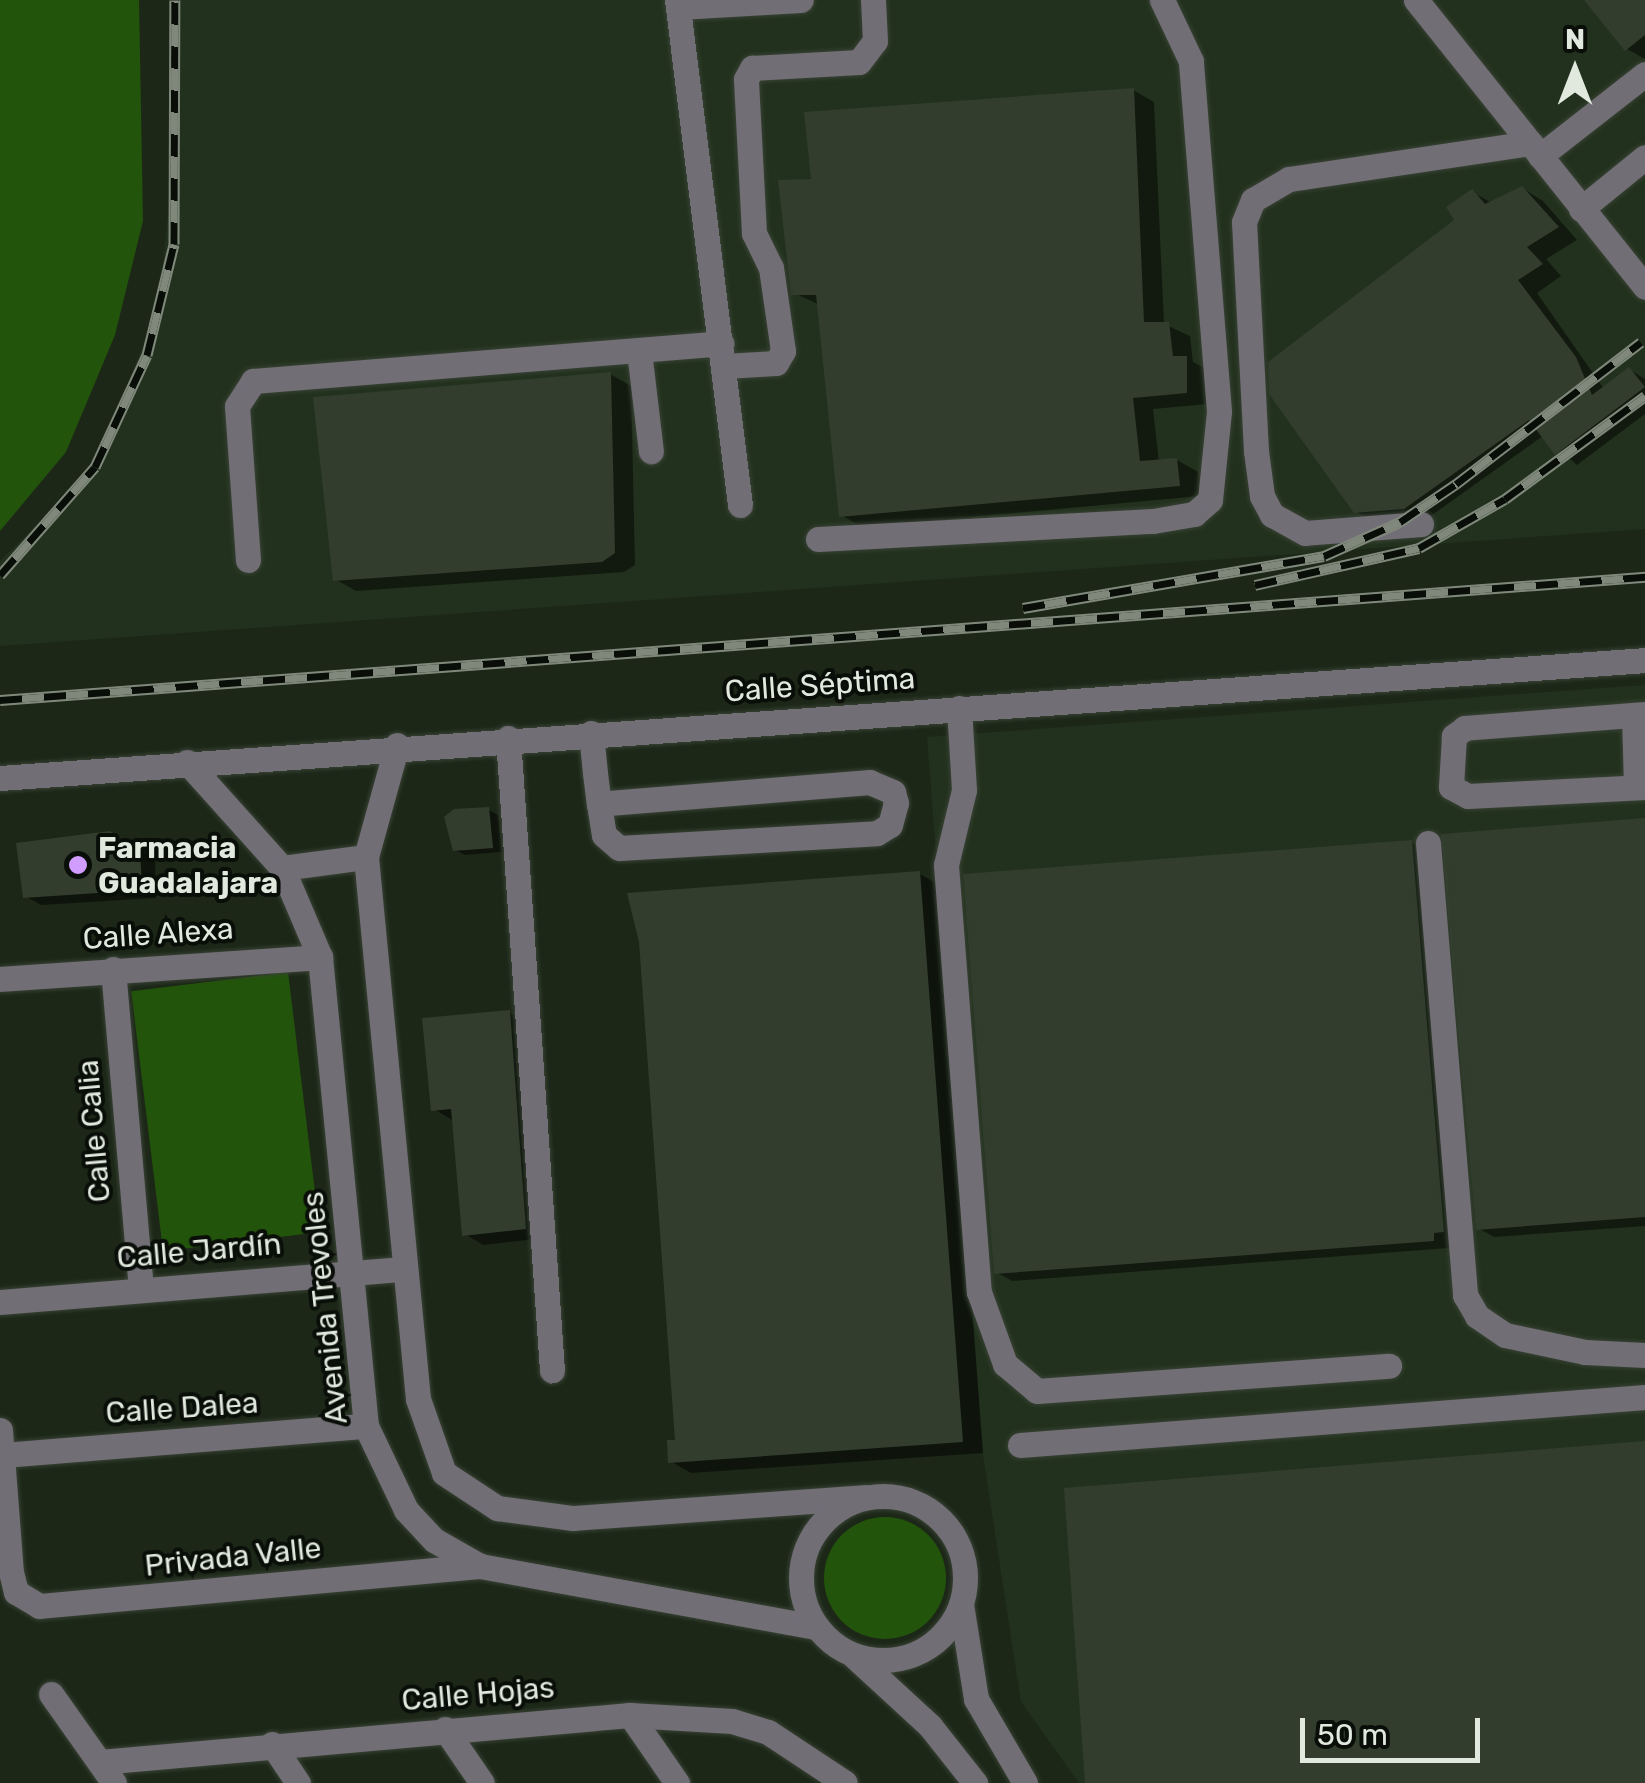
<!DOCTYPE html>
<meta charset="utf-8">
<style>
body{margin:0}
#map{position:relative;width:1645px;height:1783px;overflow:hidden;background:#1c2718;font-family:Rubik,sans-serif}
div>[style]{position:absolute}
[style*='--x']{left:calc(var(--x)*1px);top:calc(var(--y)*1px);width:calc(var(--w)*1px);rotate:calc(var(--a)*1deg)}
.built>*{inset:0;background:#22311d}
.green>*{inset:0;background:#23540b;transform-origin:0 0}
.round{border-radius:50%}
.shadow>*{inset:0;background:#0007}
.building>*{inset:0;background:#323d2e}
.roads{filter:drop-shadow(0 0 2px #384234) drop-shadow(0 0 2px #384234)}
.minor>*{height:25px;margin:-12.5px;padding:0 12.5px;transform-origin:12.5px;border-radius:12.5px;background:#726e76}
.minor>.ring{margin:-12.5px;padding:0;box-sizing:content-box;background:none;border:25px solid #726e76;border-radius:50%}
.rail>*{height:11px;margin-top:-5.5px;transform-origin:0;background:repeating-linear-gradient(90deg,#090e08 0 22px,#7f887b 0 44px);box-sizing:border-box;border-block:2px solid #7f887b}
.dots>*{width:28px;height:28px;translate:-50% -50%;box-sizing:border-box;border:5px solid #090e08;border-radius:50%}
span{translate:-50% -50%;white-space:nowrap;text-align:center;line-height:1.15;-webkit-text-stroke:8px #090e08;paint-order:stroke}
.street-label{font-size:30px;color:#e1e8de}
.poi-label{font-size:30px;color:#e1e8de;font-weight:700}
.left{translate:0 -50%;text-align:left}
.north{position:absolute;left:1525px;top:20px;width:100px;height:100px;-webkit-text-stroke:8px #090e08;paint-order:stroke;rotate:0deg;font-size:28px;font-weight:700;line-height:40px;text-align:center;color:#e1e8de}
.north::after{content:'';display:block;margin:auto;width:35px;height:45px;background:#e1e8de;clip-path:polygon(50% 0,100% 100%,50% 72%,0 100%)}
.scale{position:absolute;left:1300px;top:1718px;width:180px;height:45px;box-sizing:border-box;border:5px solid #e1e8de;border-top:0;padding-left:12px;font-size:30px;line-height:35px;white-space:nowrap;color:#e1e8de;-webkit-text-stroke:8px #090e08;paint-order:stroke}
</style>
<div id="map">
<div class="built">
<div style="clip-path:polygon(175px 0,1645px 0,1645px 529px,0 646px,0 561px,95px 467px,159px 305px,178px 114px)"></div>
<div style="clip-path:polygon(1645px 685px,1645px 1783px,1079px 1783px,1021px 1702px,983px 1455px,927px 737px)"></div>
</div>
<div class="green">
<div style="clip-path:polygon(0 0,139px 0,143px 221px,115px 335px,66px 452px,0 531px)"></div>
<div style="left:288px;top:972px;width:262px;height:158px;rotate:83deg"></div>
<div class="round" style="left:824px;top:1517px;width:122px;height:122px"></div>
</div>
<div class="shadow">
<div style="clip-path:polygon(1588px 0,1645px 0,1645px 59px,1627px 49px)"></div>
<div style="clip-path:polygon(1133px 90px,1154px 102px,1164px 324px,1190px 336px,1193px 362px,1208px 370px,1208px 404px,1153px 409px,1159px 462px,1177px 460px,1198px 472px,1200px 496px,862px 527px,841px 515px,820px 305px,794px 293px,813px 181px)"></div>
<div style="clip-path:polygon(1522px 188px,1543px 201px,1577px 240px,1546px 259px,1561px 276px,1537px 293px,1604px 389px,1630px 370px,1645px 379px,1645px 414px,1577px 465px,1543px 436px,1425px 520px,1376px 523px,1355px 511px,1458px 220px,1472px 192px,1492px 203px)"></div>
<div style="clip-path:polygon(610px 374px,631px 386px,635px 565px,624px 572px,356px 591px,335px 579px)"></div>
<div style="clip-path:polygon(489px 810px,498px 815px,502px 852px,465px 855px,455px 850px)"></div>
<div style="clip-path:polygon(1645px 821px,1645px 1226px,1494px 1237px,1478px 1228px)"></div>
<div style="clip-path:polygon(109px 833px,155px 859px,156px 898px,41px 905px,25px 896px)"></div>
<div style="clip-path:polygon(1412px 843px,1427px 852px,1449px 1248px,1012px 1281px,996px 1272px)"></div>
<div style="clip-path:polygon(920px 874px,941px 886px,983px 1453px,691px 1473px,670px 1461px)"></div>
<div style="clip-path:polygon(510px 1013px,528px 1023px,544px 1238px,483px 1245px,465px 1234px,452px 1120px,434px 1109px)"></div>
</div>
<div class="building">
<div style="clip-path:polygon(1584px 0,1645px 0,1645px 35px,1625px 51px)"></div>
<div style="clip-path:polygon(1134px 88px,1144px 322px,1169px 322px,1173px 356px,1187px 356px,1187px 393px,1133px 398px,1140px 461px,1177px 458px,1180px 486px,839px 517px,816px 295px,791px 295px,778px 180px,811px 179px,804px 112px)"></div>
<div style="clip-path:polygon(1522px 186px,1559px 227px,1527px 247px,1543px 264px,1518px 280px,1576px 357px,1592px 395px,1629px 367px,1645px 387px,1555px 455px,1529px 420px,1404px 509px,1354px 513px,1269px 394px,1268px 362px,1454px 220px,1446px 207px,1472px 189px,1485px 204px)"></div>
<div style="clip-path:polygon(611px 372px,615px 553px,602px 562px,333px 581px,313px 397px)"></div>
<div style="clip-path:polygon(489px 807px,493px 848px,453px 851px,444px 817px,454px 809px)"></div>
<div style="clip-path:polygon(1645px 818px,1645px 1217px,1476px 1230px,1441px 834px)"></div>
<div style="clip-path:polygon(110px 831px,132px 849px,140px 847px,142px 890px,23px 898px,16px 843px)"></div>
<div style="clip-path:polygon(1412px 840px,1444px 1232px,1434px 1233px,1434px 1241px,994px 1274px,963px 874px)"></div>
<div style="clip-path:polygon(920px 871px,963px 1442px,668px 1463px,667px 1440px,675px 1440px,639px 942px,627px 893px)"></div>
<div style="clip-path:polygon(510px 1010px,526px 1229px,462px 1236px,451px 1109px,431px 1111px,422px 1018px)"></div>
<div style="clip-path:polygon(1645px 1441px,1645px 1783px,1085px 1783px,1064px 1488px)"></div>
</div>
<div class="roads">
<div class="minor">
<div style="--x:677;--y:0;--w:509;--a:82.89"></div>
<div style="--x:1416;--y:0;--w:367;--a:51.4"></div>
<div style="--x:678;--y:7;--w:123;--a:-3.3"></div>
<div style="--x:1540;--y:156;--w:133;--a:-38"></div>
<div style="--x:1581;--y:209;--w:82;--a:-39.1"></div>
<div style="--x:639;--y:351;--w:101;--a:83.2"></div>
<div style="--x:724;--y:366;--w:52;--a:-3.3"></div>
<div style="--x:776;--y:363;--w:14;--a:-60"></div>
<div style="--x:783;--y:351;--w:84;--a:-98.2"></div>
<div style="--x:771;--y:268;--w:39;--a:-116"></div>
<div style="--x:754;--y:233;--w:154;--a:-93"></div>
<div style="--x:746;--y:79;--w:13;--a:-61"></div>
<div style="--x:752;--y:68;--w:107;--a:-3.2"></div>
<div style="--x:859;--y:62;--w:26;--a:-53"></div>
<div style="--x:875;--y:41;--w:41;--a:-92.8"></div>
<div style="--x:1421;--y:524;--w:116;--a:175.6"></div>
<div style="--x:1305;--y:533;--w:38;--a:-151"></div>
<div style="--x:1272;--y:515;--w:21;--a:-118"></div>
<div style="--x:1262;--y:496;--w:45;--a:-97.6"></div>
<div style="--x:1256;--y:451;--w:229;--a:-93"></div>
<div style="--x:1244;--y:222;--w:24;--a:-68"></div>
<div style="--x:1253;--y:200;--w:42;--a:-30.3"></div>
<div style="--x:1289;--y:179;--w:244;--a:-8.5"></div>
<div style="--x:818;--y:539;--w:335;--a:-3.1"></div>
<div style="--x:1153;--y:521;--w:42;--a:-9.7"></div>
<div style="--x:1194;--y:514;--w:21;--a:-41"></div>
<div style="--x:1210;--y:500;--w:89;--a:-84.2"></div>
<div style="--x:1219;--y:411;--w:351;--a:-94.6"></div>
<div style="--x:1191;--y:61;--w:68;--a:-115.4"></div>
<div style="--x:248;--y:560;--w:154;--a:-94.1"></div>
<div style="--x:237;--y:406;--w:30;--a:-57"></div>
<div style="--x:253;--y:381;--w:470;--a:-4.6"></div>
<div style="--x:959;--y:708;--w:82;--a:86.5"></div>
<div style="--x:964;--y:790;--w:77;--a:103.5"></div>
<div style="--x:946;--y:865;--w:428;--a:85.6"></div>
<div style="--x:979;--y:1292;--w:77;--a:70.1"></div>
<div style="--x:1005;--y:1364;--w:42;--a:40.2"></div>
<div style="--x:1037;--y:1391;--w:353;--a:-4.1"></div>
<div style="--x:1645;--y:714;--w:181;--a:175.6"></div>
<div style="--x:1465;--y:728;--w:14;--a:144"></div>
<div style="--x:1454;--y:736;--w:51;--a:93.4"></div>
<div style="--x:1451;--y:787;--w:19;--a:28"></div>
<div style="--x:1468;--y:796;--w:177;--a:-2.9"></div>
<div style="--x:1634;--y:715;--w:72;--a:88.4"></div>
<div style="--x:591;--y:733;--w:40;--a:84.3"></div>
<div style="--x:595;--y:773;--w:31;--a:83"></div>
<div style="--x:599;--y:804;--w:31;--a:81"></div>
<div style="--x:604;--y:835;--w:20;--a:41"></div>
<div style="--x:619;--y:848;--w:258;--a:-3.3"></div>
<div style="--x:877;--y:833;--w:15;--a:-32"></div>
<div style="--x:890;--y:825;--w:23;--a:-75"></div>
<div style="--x:896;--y:803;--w:11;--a:-105"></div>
<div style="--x:893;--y:792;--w:25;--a:-157"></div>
<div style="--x:870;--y:782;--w:272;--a:175.4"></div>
<div style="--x:508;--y:738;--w:634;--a:86.02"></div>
<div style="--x:397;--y:745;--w:116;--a:105.5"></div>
<div style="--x:366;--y:857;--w:544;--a:84.52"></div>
<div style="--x:418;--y:1399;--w:78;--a:70.6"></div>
<div style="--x:444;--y:1473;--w:64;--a:33.4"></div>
<div style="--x:497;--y:1508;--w:77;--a:7.5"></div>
<div style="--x:573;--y:1518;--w:293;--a:-4.1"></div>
<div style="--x:187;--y:762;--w:142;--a:48.1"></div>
<div style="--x:282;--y:868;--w:97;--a:66.9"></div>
<div style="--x:320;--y:957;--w:471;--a:84.4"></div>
<div style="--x:366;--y:1426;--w:93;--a:64.5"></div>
<div style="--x:406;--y:1510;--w:41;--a:47"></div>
<div style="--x:434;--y:1540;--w:53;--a:29.5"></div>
<div style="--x:480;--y:1566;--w:341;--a:10.3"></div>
<div style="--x:0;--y:778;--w:1649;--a:-4.1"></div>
<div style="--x:1428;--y:843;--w:454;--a:85.3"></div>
<div style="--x:1465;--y:1295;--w:24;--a:60"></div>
<div style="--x:1477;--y:1316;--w:34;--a:34"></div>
<div style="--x:1505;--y:1335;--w:82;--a:12"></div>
<div style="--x:1585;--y:1352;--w:60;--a:2.9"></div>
<div style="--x:282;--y:868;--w:85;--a:-7.5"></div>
<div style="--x:113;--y:969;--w:320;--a:85"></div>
<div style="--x:0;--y:979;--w:321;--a:-3.9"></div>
<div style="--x:0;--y:1302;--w:404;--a:-4.7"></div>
<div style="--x:0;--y:1430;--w:142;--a:85.6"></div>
<div style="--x:11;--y:1572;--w:21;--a:76"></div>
<div style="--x:16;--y:1592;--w:27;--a:31"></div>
<div style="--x:39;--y:1606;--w:443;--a:-5.2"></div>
<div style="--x:1020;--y:1445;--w:627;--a:-4.39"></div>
<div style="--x:3;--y:1455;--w:364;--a:-4.6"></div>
<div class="ring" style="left:801px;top:1496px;width:139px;height:139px"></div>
<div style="--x:961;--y:1604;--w:96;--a:81"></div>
<div style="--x:976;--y:1699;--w:97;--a:59.7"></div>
<div style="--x:854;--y:1656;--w:103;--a:42.6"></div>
<div style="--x:930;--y:1726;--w:73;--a:51.7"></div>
<div style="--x:51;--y:1694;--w:109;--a:54.7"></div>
<div style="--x:630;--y:1715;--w:83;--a:55.3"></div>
<div style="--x:445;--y:1729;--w:65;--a:55.6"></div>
<div style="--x:272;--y:1744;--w:47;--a:56.3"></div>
<div style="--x:100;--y:1762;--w:532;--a:-5.07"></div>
<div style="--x:630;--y:1715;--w:102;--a:3.4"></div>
<div style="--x:732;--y:1721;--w:38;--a:17"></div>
<div style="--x:768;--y:1732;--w:92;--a:33.5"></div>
</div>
</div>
<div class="rail">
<div style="--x:0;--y:575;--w:144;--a:-48.7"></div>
<div style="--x:95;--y:467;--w:123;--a:-65.1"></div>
<div style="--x:147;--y:355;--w:114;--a:-76.3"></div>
<div style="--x:174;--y:244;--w:244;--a:-89.8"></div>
<div style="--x:1255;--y:585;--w:168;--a:-12.7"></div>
<div style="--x:1419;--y:548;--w:99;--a:-29.7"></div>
<div style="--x:1505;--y:499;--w:174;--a:-36.3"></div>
<div style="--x:1023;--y:608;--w:305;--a:-9.8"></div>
<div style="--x:1324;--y:556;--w:83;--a:-24.1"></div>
<div style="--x:1400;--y:522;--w:68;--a:-34.2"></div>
<div style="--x:1456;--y:484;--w:233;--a:-37.5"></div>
<div style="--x:0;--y:700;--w:1650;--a:-4.28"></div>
</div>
<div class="dots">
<div style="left:78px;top:865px;background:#d19dfe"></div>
</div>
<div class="street-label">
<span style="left:820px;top:685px;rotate:-4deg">Calle Séptima</span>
<span style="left:158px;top:934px;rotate:-4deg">Calle Alexa</span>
<span style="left:94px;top:1131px;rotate:-95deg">Calle Calia</span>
<span style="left:199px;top:1251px;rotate:-5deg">Calle Jardín</span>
<span style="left:325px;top:1308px;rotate:-96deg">Avenida Trevoles</span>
<span style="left:182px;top:1408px;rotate:-4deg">Calle Dalea</span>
<span style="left:233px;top:1557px;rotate:-6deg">Privada Valle</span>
<span style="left:478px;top:1694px;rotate:-5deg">Calle Hojas</span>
</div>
<div class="poi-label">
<span class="left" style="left:98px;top:865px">Farmacia<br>Guadalajara</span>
</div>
<div class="north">N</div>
<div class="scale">50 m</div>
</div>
